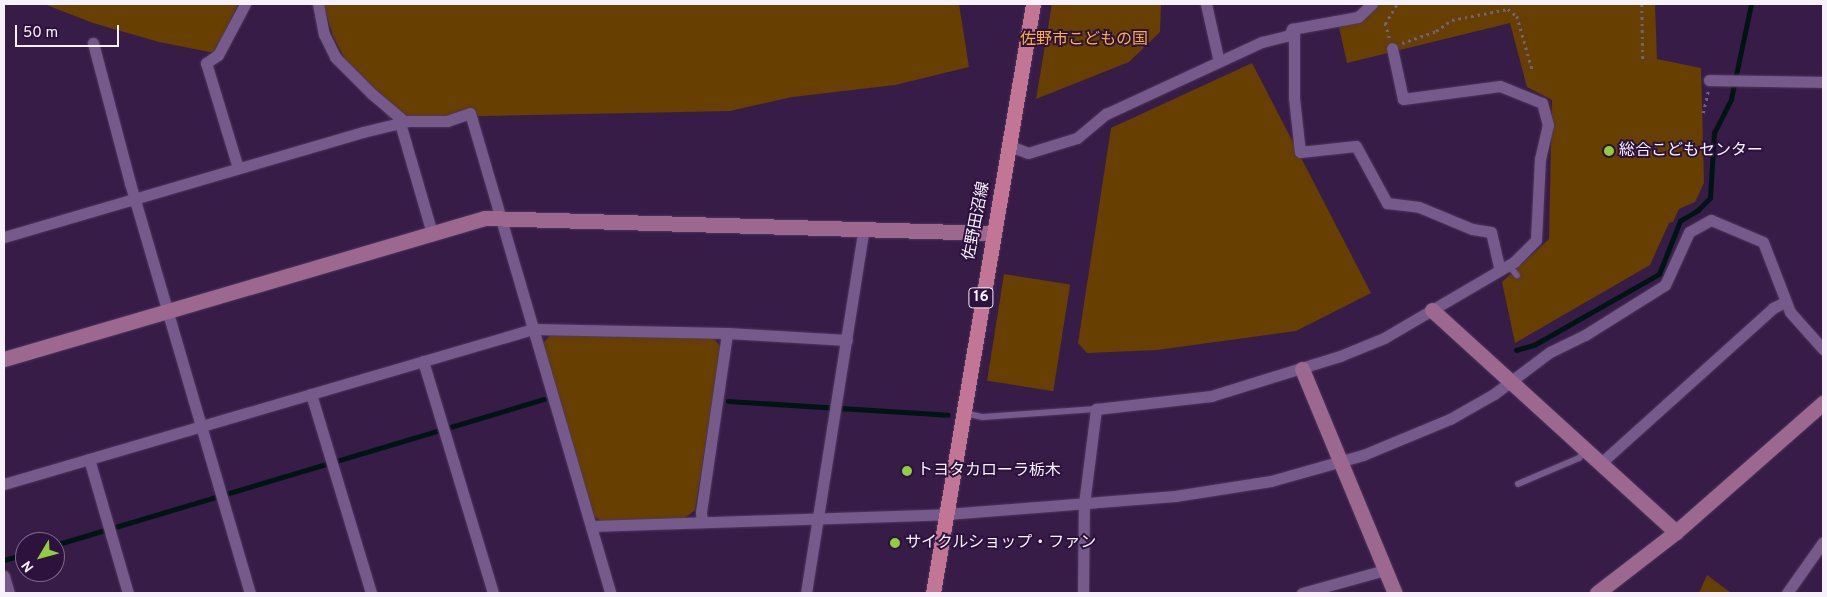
<!DOCTYPE html>
<meta charset="utf-8">
<style>
body{margin:0}
#map{position:relative;width:1827px;height:597px;overflow:hidden;background:#371c48;font-family:Overpass,"Noto Sans JP",sans-serif}
div>[style]{position:absolute}
[style*='--x']{left:calc(var(--x)*1px);top:calc(var(--y)*1px);width:calc(var(--w)*1px);rotate:calc(var(--a)*1deg)}
.green>*{inset:0;background:#663f01;transform-origin:0 0}
.stream>*{height:4.5px;margin:-2.25px;padding:0 2.25px;transform-origin:2.25px;border-radius:2.25px;background:#001513}
.path>*{height:2.5px;margin-top:-1.25px;transform-origin:0;background:repeating-linear-gradient(90deg,#735f80 0 2.5px,transparent 0 6.5px)}
.roads{filter:drop-shadow(0 0 1px #4e375b) drop-shadow(0 0 1px #4e375b)}
.lane>*{height:5.5px;margin:-2.75px;padding:0 2.75px;transform-origin:2.75px;border-radius:2.75px;background:#765a8b}
.street>*{height:11px;margin:-5.5px;padding:0 5.5px;transform-origin:5.5px;border-radius:5.5px;background:#765a8b}
.secondary>*{height:15px;margin:-7.5px;padding:0 7.5px;transform-origin:7.5px;border-radius:7.5px;background:#9c6890}
.primary>*{height:15px;margin:-7.5px;padding:0 7.5px;transform-origin:7.5px;border-radius:7.5px;background:#c27594}
.dots>*{width:14px;height:14px;translate:-50% -50%;box-sizing:border-box;border:2px solid #2c123d;border-radius:50%}
span{translate:-50% -50%;white-space:nowrap;text-align:center;line-height:1.15;-webkit-text-stroke:4px #2c123d;paint-order:stroke}
.shield-label span{padding:1px 4px;background:#2c123d;border:1px solid;border-radius:4px;-webkit-text-stroke-width:0}
.shield-label{font-size:15px;color:#f7f1fc;font-weight:700}
.park-label{font-size:16px;color:#fdad41}
.poi-label{font-size:16px;color:#f7f1fc}
.left{translate:0 -50%;text-align:left}
.street-label{font-size:16px;color:#f7f1fc}
.frame{position:absolute;inset:0;border:5px solid #f7f1fc;pointer-events:none}
.north{position:absolute;left:15px;top:532px;width:50px;height:50px;box-sizing:border-box;background:#2c123d;border:1px solid #7d6b89;border-radius:50%;rotate:233deg;font-size:14px;font-weight:700;line-height:20px;text-align:center;color:#f7f1fc}
.north::after{content:'';display:block;margin:auto;width:18px;height:22px;background:#90cd41;clip-path:polygon(50% 0,100% 100%,50% 72%,0 100%)}
.scale{position:absolute;left:15px;top:25px;width:104px;height:22px;box-sizing:border-box;border:2px solid #f7f1fc;border-top:0;padding-left:6px;font-size:15px;line-height:18px;white-space:nowrap;color:#f7f1fc;-webkit-text-stroke:4px #2c123d;paint-order:stroke}
</style>
<div id="map">
<div class="green">
<div style="clip-path:polygon(44px 4px,238px 4px,215px 53px,159px 42px,93px 23px)"></div>
<div style="clip-path:polygon(323px 4px,959px 4px,969px 67px,895px 85px,792px 97px,730px 111px,389px 118px,351px 71px,333px 36px)"></div>
<div style="clip-path:polygon(1052px 4px,1161px 4px,1160px 32px,1129px 62px,1036px 99px)"></div>
<div style="clip-path:polygon(1378px 4px,1655px 4px,1657px 59px,1701px 68px,1704px 183px,1695px 202px,1679px 209px,1673px 222px,1669px 223px,1650px 265px,1515px 343px,1502px 282px,1549px 239px,1552px 100px,1527px 87px,1510px 23px,1347px 63px,1339px 27px,1362px 19px)"></div>
<div style="clip-path:polygon(1252px 63px,1371px 293px,1296px 331px,1157px 350px,1087px 353px,1078px 343px,1111px 128px)"></div>
<div style="left:1004px;top:274px;width:67px;height:108px;rotate:9deg"></div>
<div style="clip-path:polygon(552px 334px,714px 339px,721px 347px,695px 510px,685px 518px,603px 522px,592px 515px,543px 343px)"></div>
<div style="clip-path:polygon(1707px 575px,1731px 593px,1699px 593px)"></div>
</div>
<div class="stream">
<div style="--x:1516;--y:350;--w:19;--a:-16"></div>
<div style="--x:1534;--y:345;--w:144;--a:-29.6"></div>
<div style="--x:1659;--y:274;--w:57;--a:-68.4"></div>
<div style="--x:1680;--y:221;--w:21;--a:-31"></div>
<div style="--x:1698;--y:210;--w:17;--a:-45"></div>
<div style="--x:1710;--y:198;--w:65;--a:-86.5"></div>
<div style="--x:1714;--y:133;--w:38;--a:-63"></div>
<div style="--x:1731;--y:99;--w:97;--a:-78.1"></div>
<div style="--x:728;--y:401;--w:220;--a:3.6"></div>
<div style="--x:55;--y:545;--w:510;--a:-16.62"></div>
<div style="--x:4;--y:560;--w:22;--a:-16"></div>
</div>
<div class="path">
<div style="--x:1642;--y:4;--w:58;--a:89"></div>
<div style="--x:1389;--y:38;--w:15;--a:-106"></div>
<div style="--x:1385;--y:24;--w:23;--a:-59"></div>
<div style="--x:1402;--y:43;--w:36;--a:-19"></div>
<div style="--x:1436;--y:31;--w:19;--a:-35"></div>
<div style="--x:1452;--y:20;--w:57;--a:-11.1"></div>
<div style="--x:1508;--y:9;--w:11;--a:38"></div>
<div style="--x:1517;--y:16;--w:58;--a:74.1"></div>
<div style="--x:1703;--y:113;--w:22;--a:-77"></div>
</div>
<div class="roads">
<div class="lane">
<div style="--x:1509;--y:265;--w:13;--a:51"></div>
<div style="--x:965;--y:413;--w:18;--a:13"></div>
<div style="--x:983;--y:417;--w:113;--a:-4"></div>
<div style="--x:1518;--y:484;--w:66;--a:-23.1"></div>
<div style="--x:1579;--y:458;--w:10;--a:-45"></div>
</div>
<div class="street">
<div style="--x:318;--y:4;--w:31;--a:79"></div>
<div style="--x:324;--y:34;--w:25;--a:64"></div>
<div style="--x:335;--y:57;--w:52;--a:45"></div>
<div style="--x:372;--y:94;--w:43;--a:40.3"></div>
<div style="--x:1206;--y:4;--w:59;--a:77.4"></div>
<div style="--x:1289;--y:36;--w:8;--a:-67"></div>
<div style="--x:1292;--y:29;--w:67;--a:-10.3"></div>
<div style="--x:1358;--y:17;--w:19;--a:-43"></div>
<div style="--x:93;--y:43;--w:145;--a:75.2"></div>
<div style="--x:130;--y:183;--w:427;--a:73.7"></div>
<div style="--x:1709;--y:80;--w:114;--a:1"></div>
<div style="--x:400;--y:123;--w:115;--a:73.8"></div>
<div style="--x:1010;--y:146;--w:19;--a:21"></div>
<div style="--x:1028;--y:153;--w:51;--a:-17"></div>
<div style="--x:1077;--y:138;--w:38;--a:-40"></div>
<div style="--x:1106;--y:114;--w:172;--a:-24.8"></div>
<div style="--x:1262;--y:42;--w:33;--a:-14"></div>
<div style="--x:1294;--y:34;--w:64;--a:90"></div>
<div style="--x:1294;--y:98;--w:54;--a:83.7"></div>
<div style="--x:1300;--y:152;--w:56;--a:-6.1"></div>
<div style="--x:1356;--y:146;--w:65;--a:61.5"></div>
<div style="--x:1387;--y:203;--w:32;--a:7"></div>
<div style="--x:1419;--y:207;--w:57;--a:22.5"></div>
<div style="--x:1472;--y:229;--w:19;--a:9"></div>
<div style="--x:1491;--y:232;--w:39;--a:77"></div>
<div style="--x:238;--y:168;--w:110;--a:-106.9"></div>
<div style="--x:206;--y:63;--w:14;--a:-34"></div>
<div style="--x:218;--y:55;--w:58;--a:-62.1"></div>
<div style="--x:4;--y:237;--w:374;--a:-16.3"></div>
<div style="--x:363;--y:132;--w:46;--a:-13.7"></div>
<div style="--x:408;--y:121;--w:39;--a:0"></div>
<div style="--x:447;--y:121;--w:24;--a:-19"></div>
<div style="--x:470;--y:113;--w:500;--a:73.7"></div>
<div style="--x:423;--y:361;--w:242;--a:73.2"></div>
<div style="--x:311;--y:394;--w:208;--a:73.2"></div>
<div style="--x:89;--y:459;--w:140;--a:73.8"></div>
<div style="--x:1602;--y:462;--w:230;--a:-42"></div>
<div style="--x:1773;--y:308;--w:13;--a:-27"></div>
<div style="--x:4;--y:484;--w:551;--a:-16.33"></div>
<div style="--x:533;--y:329;--w:194;--a:1.2"></div>
<div style="--x:727;--y:333;--w:120;--a:3.3"></div>
<div style="--x:702;--y:522;--w:10;--a:-96"></div>
<div style="--x:701;--y:512;--w:181;--a:-81.7"></div>
<div style="--x:592;--y:526;--w:355;--a:-1.9"></div>
<div style="--x:947;--y:514;--w:229;--a:-4.5"></div>
<div style="--x:1175;--y:496;--w:97;--a:-8.9"></div>
<div style="--x:1271;--y:481;--w:96;--a:-15.8"></div>
<div style="--x:1363;--y:455;--w:94;--a:-22.5"></div>
<div style="--x:1450;--y:419;--w:51;--a:-29.6"></div>
<div style="--x:1494;--y:394;--w:70;--a:-36.9"></div>
<div style="--x:1550;--y:352;--w:39;--a:-26"></div>
<div style="--x:1585;--y:335;--w:94;--a:-32"></div>
<div style="--x:1665;--y:285;--w:58;--a:-65.6"></div>
<div style="--x:1689;--y:232;--w:25;--a:-29"></div>
<div style="--x:1711;--y:220;--w:56;--a:22.9"></div>
<div style="--x:1763;--y:242;--w:75;--a:68.9"></div>
<div style="--x:1790;--y:312;--w:50;--a:48.3"></div>
<div style="--x:4;--y:576;--w:18;--a:74"></div>
<div style="--x:806;--y:593;--w:370;--a:-81"></div>
<div style="--x:1083;--y:593;--w:89;--a:-89.4"></div>
<div style="--x:1084;--y:504;--w:96;--a:-82.8"></div>
<div style="--x:1096;--y:409;--w:116;--a:-6.4"></div>
<div style="--x:1211;--y:396;--w:135;--a:-17.2"></div>
<div style="--x:1340;--y:356;--w:48;--a:-22.2"></div>
<div style="--x:1384;--y:338;--w:151;--a:-30.3"></div>
<div style="--x:1514;--y:262;--w:31;--a:-45"></div>
<div style="--x:1536;--y:240;--w:81;--a:-87.2"></div>
<div style="--x:1540;--y:159;--w:35;--a:-77"></div>
<div style="--x:1548;--y:125;--w:23;--a:-105"></div>
<div style="--x:1542;--y:103;--w:45;--a:-158"></div>
<div style="--x:1500;--y:86;--w:98;--a:172.4"></div>
<div style="--x:1403;--y:99;--w:52;--a:-102.2"></div>
<div style="--x:1302;--y:593;--w:86;--a:-15.5"></div>
<div style="--x:1787;--y:593;--w:62;--a:-54.8"></div>
</div>
<div class="secondary">
<div style="--x:1432;--y:310;--w:330;--a:42.3"></div>
<div style="--x:4;--y:359;--w:501;--a:-16.34"></div>
<div style="--x:485;--y:218;--w:507;--a:1.69"></div>
<div style="--x:1302;--y:369;--w:243;--a:67.5"></div>
<div style="--x:1597;--y:593;--w:100;--a:-37.7"></div>
<div style="--x:1676;--y:532;--w:196;--a:-41.3"></div>
</div>
<div class="primary">
<div style="--x:933;--y:593;--w:597;--a:-80.36"></div>
</div>
</div>
<div class="dots">
<div style="left:1609px;top:151px;background:#90cd41"></div>
<div style="left:907px;top:471px;background:#90cd41"></div>
<div style="left:895px;top:543px;background:#90cd41"></div>
</div>
<div class="shield-label">
<span style="left:981px;top:298px">16</span>
</div>
<div class="park-label">
<span style="left:1084px;top:40px">佐野市こどもの国</span>
</div>
<div class="poi-label">
<span class="left" style="left:1619px;top:151px">総合こどもセンター</span>
<span class="left" style="left:917px;top:471px">トヨタカローラ栃木</span>
<span class="left" style="left:905px;top:543px">サイクルショップ・ファン</span>
</div>
<div class="street-label">
<span style="left:977px;top:221px;rotate:-79deg">佐野田沼線</span>
</div>
<div class="frame"></div>
<div class="north">N</div>
<div class="scale">50 m</div>
</div>
